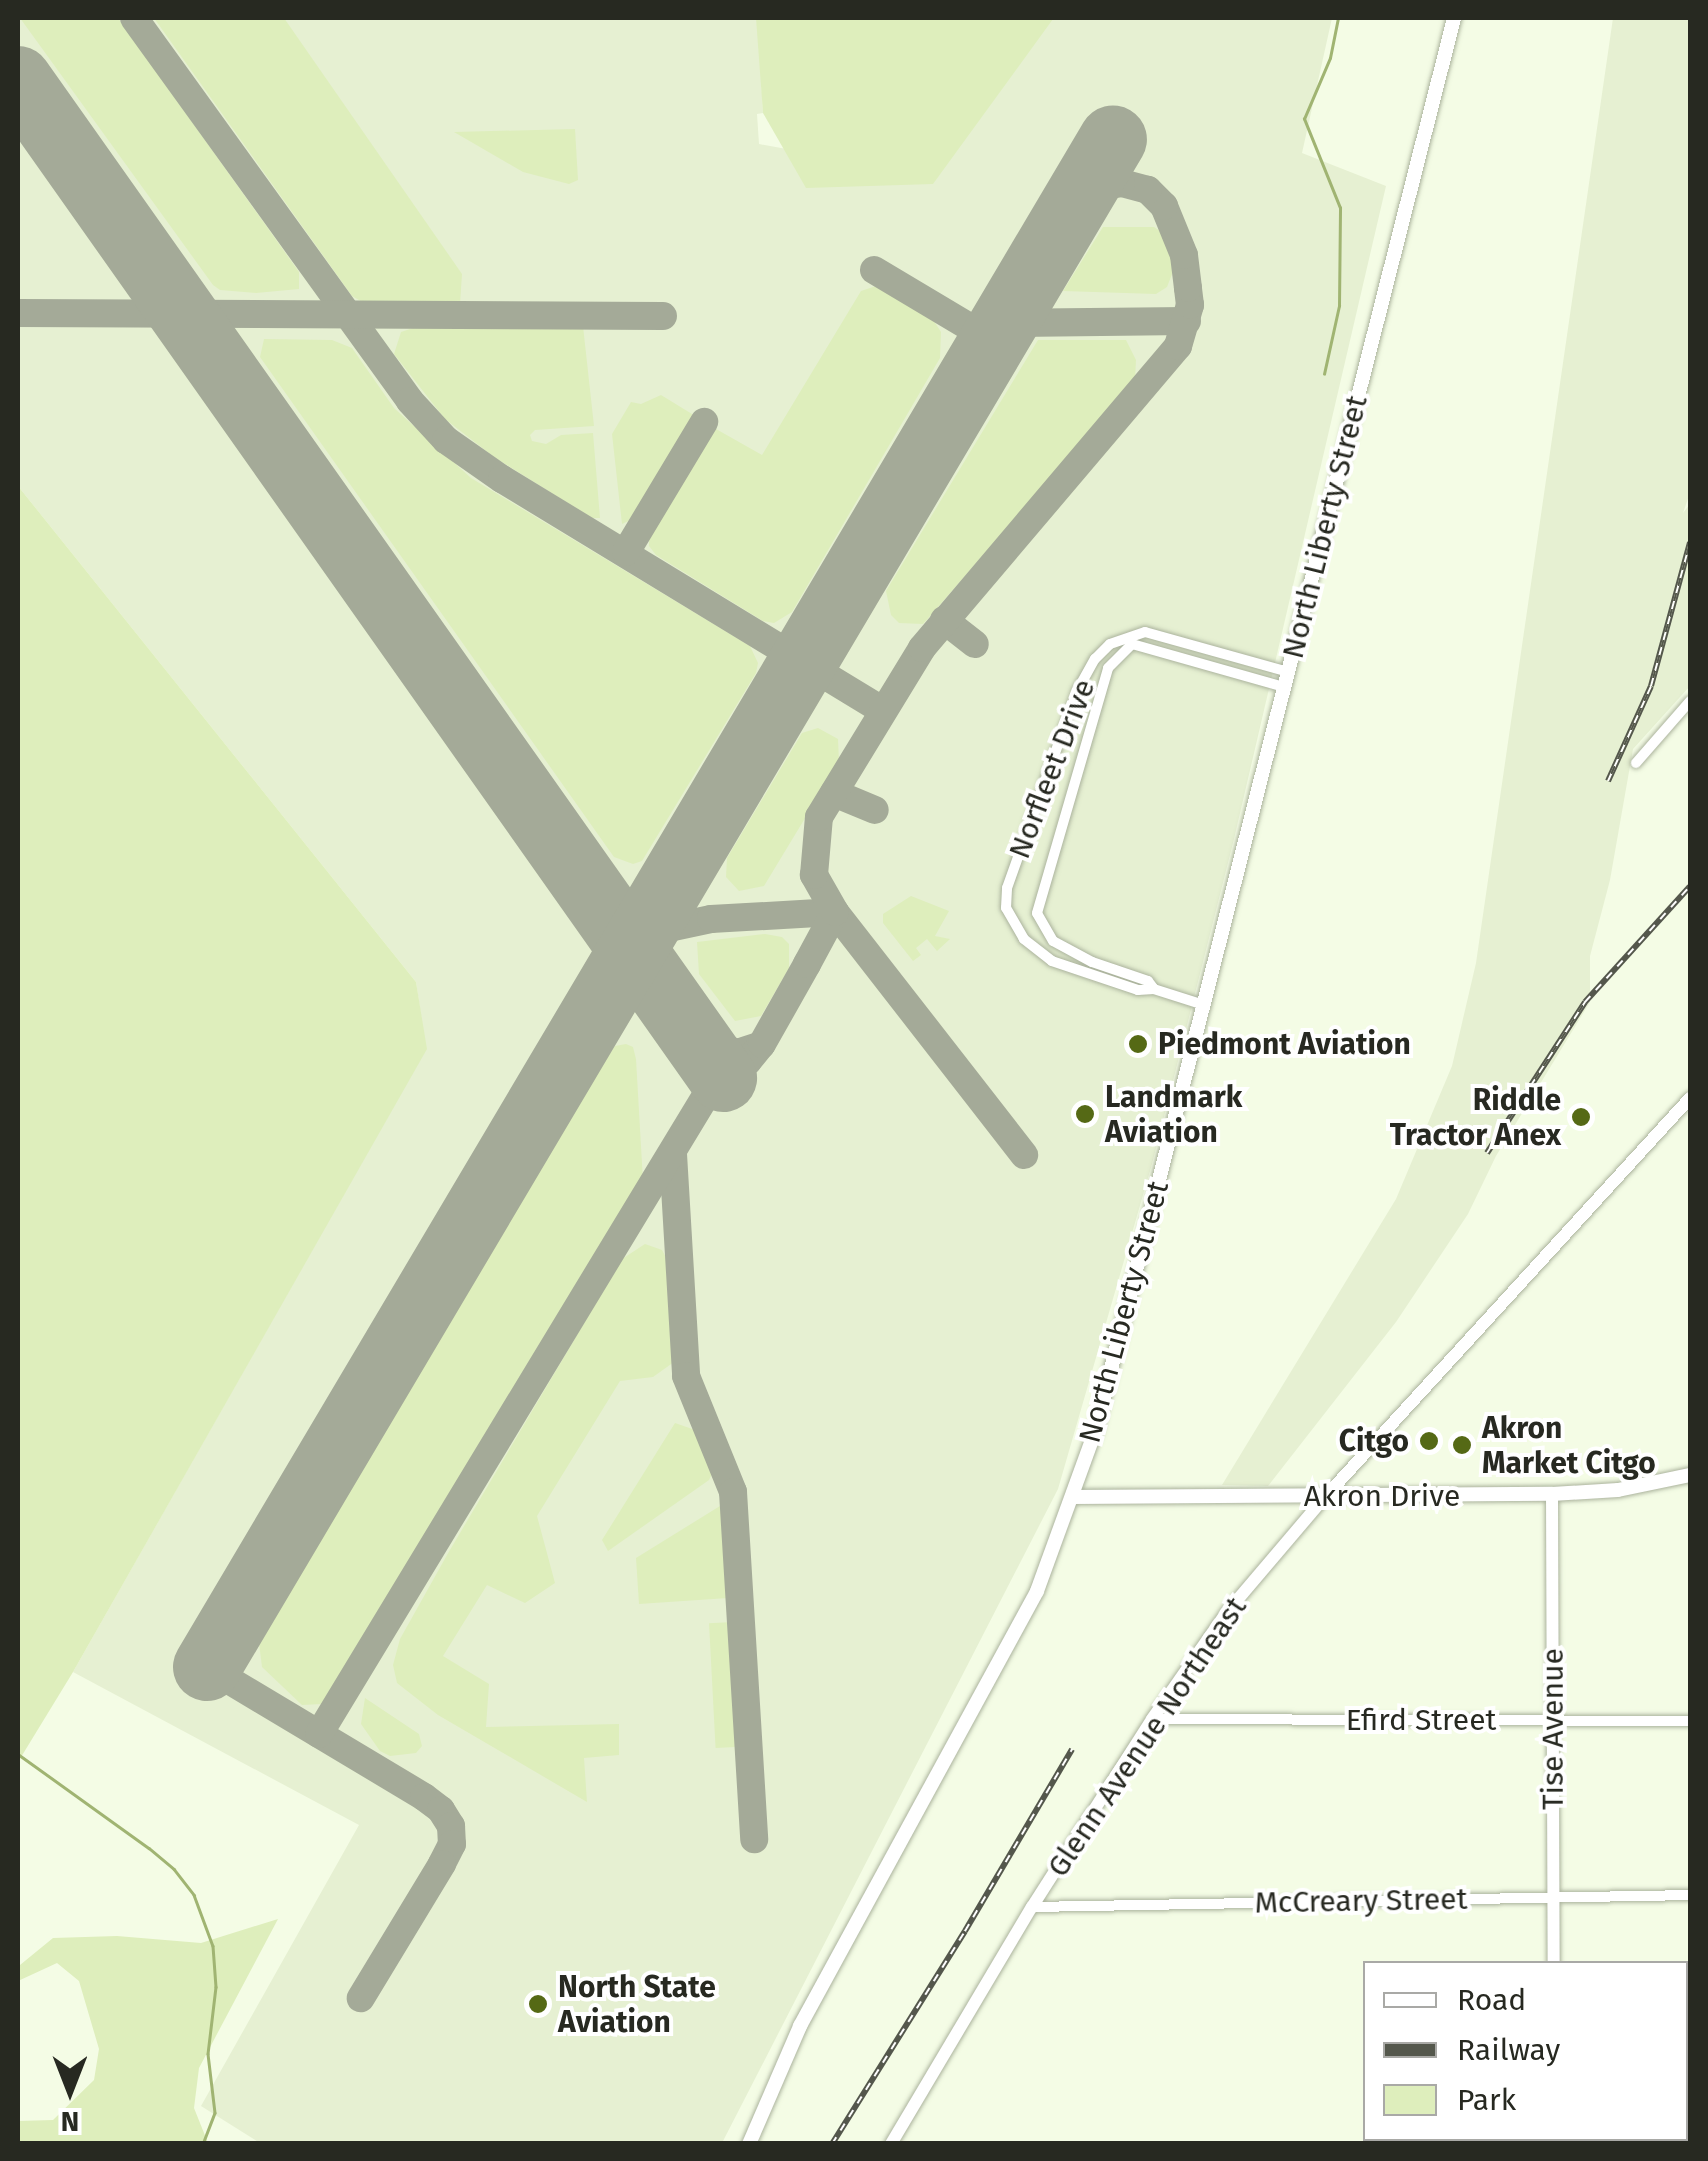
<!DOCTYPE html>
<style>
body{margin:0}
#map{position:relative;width:1708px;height:2161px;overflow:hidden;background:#f4fce5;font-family:"Fira Sans",sans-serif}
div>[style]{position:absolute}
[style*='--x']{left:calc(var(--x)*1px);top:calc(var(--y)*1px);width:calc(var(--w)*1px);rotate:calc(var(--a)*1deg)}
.built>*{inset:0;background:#e6f0d2}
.green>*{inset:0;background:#deeebc;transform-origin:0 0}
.stream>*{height:2.5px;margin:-1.25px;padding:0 1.25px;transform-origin:1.25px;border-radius:1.25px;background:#a0b472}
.taxiway>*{height:28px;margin:-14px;padding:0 14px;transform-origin:14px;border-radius:14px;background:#a4aa98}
.runway>*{height:68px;margin:-34px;padding:0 34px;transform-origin:34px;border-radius:34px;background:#a4aa98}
.roads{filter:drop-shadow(0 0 2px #abb39d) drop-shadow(0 0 2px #abb39d)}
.minor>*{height:10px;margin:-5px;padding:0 5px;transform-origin:5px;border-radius:5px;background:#fff}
.tertiary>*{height:12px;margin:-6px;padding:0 6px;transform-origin:6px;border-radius:6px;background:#fff}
.secondary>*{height:14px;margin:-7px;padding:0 7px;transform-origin:7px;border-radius:7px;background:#fff}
.rail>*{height:6px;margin-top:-3px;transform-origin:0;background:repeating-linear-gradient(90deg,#fff 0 8px,#54574c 0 16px);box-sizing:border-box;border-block:2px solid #54574c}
.dots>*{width:28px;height:28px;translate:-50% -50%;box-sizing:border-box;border:5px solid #fff;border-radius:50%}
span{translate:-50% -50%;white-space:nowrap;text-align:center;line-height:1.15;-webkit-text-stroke:8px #fff;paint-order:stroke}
.street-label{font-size:30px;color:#272921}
.poi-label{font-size:30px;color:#272921;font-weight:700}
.left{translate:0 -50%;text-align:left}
.right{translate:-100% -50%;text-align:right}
.frame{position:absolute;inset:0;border:20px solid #272921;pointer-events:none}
.legend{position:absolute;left:1363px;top:1961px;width:325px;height:180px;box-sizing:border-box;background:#fff;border:2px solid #a9a9a6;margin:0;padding:12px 18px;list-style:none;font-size:30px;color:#272921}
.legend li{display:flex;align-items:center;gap:20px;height:50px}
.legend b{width:50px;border:2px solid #a9a9a6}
.north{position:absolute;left:20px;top:2041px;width:100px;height:100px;-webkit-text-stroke:8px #fff;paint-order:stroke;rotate:180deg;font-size:28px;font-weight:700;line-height:40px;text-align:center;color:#272921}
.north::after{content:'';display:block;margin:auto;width:35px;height:45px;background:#272921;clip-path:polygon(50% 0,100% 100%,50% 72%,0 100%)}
</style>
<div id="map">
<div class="built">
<div style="clip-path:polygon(18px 18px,758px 18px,763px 113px,757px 114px,759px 144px,917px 173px,1030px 18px,1332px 18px,1302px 153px,1386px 186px,1234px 839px,1152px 1164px,1058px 1489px,722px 2143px,260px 2143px,201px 2106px,359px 1825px,73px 1672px,426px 1049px,416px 982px,18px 486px)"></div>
<div style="clip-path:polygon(1613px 18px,1690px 18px,1690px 493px,1683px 513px,1690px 504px,1690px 686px,1633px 749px,1610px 880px,1590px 956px,1590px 1002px,1496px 1156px,1468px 1214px,1396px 1322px,1268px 1486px,1222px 1485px,1396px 1199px,1452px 1066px,1476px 963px)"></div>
</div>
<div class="green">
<div style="clip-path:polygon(20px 18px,118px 18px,299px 272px,299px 289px,256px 293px,220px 290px,213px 285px)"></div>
<div style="clip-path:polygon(154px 18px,284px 18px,462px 274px,460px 304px,452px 308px,373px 308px,352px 296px)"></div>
<div style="clip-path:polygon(756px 18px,1042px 18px,1053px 19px,933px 184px,806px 188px,763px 113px)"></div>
<div style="clip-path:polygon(575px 129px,578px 180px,569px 184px,523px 172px,454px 132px)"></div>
<div style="clip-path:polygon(1103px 227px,1154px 227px,1160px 231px,1166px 236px,1174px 269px,1167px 287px,1156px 294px,1063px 291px)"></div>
<div style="clip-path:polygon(876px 286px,928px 312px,941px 332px,940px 358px,792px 612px,774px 623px,763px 621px,656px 555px,649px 546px,649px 533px,708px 431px,716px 429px,762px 455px,861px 291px)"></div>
<div style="clip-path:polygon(422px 325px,583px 326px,594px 426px,535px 430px,530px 435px,532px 441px,546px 444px,561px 435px,593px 433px,600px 518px,592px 518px,494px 457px,445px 419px,394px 354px,401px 332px)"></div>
<div style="clip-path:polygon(264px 339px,332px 340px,352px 348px,394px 408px,471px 478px,750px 646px,758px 663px,756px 673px,642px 861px,633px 864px,614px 857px,260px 357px)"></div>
<div style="clip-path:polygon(1038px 340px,1126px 340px,1136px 360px,1135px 380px,931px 615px,923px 624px,899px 623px,891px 615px,886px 591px)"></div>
<div style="clip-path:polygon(661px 395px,692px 414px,694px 423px,637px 517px,622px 524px,612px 434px,631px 402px,641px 404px)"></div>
<div style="clip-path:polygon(18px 486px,416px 982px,427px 1049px,73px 1672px,18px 1762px)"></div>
<div style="clip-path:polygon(818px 728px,838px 739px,839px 762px,764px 886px,739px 891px,726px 877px,727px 858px,802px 733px)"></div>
<div style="clip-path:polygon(911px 896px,949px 911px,935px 936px,950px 939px,937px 951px,927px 939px,916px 948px,921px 955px,913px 961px,883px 923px,883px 914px)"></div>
<div style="clip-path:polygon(765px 934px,782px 937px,789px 944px,789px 968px,761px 1016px,735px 1021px,699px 974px,697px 942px)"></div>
<div style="clip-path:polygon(626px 1044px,633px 1047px,636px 1059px,643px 1181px,340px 1686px,322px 1704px,302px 1705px,262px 1667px,259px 1643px,599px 1070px,615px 1046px)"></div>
<div style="clip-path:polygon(645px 1244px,662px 1250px,672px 1269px,678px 1353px,674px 1362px,653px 1377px,620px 1381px,537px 1516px,555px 1583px,525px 1603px,487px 1585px,443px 1656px,489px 1684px,486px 1727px,619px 1724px,619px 1755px,584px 1758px,587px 1802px,438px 1715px,397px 1683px,393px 1665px,400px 1639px,447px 1555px,622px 1259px)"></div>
<div style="clip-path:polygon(675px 1423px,698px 1431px,713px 1472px,709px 1480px,608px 1551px,602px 1540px)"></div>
<div style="clip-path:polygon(720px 1506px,726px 1513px,728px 1598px,639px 1604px,636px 1558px)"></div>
<div style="left:733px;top:1622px;width:125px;height:24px;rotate:87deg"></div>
<div style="clip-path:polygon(365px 1698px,419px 1734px,422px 1746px,416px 1753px,390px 1756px,380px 1751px,361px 1724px)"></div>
<div style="clip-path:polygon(278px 1919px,199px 2068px,194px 2108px,208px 2143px,18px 2143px,18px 2121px,53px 2120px,94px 2080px,99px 2049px,79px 1981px,57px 1963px,18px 1981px,20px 1965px,53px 1938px,117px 1936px,201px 1943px)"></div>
</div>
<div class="stream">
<div style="--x:1324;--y:374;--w:70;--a:-77.6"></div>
<div style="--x:1339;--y:306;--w:98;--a:-89.4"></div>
<div style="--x:1340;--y:208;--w:96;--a:-112"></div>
<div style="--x:1304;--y:119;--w:66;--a:-66.9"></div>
<div style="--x:1330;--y:58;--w:41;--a:-78.7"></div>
<div style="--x:18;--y:1754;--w:161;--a:35.7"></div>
<div style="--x:149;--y:1848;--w:33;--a:40"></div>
<div style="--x:174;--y:1869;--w:33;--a:52"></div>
<div style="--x:194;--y:1895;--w:54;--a:69.6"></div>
<div style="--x:213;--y:1946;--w:41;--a:85.8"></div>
<div style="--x:216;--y:1987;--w:67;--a:96.8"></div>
<div style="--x:208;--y:2054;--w:59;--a:83.2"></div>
<div style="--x:215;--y:2113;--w:33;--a:111"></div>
</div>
<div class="taxiway">
<div style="--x:134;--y:18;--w:472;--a:54.2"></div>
<div style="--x:410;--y:401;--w:53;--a:47.3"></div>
<div style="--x:446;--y:440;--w:68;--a:34.9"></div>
<div style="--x:502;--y:479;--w:446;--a:31.3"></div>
<div style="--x:874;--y:270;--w:139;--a:30.8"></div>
<div style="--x:18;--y:313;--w:645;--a:0.27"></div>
<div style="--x:1004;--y:323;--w:183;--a:-0.6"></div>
<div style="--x:626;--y:552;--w:152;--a:-59"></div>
<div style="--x:944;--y:620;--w:39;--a:38"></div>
<div style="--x:834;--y:793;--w:44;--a:22.5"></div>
<div style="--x:584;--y:878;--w:48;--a:37.3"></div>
<div style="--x:622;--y:907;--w:31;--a:25"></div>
<div style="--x:650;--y:920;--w:30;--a:2"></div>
<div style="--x:634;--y:947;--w:35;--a:-31"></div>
<div style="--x:664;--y:929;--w:48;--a:-12"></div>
<div style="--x:711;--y:919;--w:124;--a:-3.2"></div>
<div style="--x:835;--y:912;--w:308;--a:52.1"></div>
<div style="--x:694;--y:1036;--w:46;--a:21.6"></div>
<div style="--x:737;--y:1053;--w:25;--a:-18"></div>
<div style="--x:673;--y:1154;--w:222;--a:86.6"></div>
<div style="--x:686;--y:1376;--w:125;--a:67.9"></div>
<div style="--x:733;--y:1492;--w:348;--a:86.5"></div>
<div style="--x:207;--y:1667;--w:253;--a:30.9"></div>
<div style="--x:424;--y:1797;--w:21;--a:37"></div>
<div style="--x:441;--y:1810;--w:19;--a:58"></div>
<div style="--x:451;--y:1826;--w:18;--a:87"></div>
<div style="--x:452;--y:1844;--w:22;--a:117"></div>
<div style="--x:442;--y:1864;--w:157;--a:121.2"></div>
<div style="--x:319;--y:1734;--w:754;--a:-58.78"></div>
<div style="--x:710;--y:1089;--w:47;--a:-36.4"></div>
<div style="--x:748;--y:1061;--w:22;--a:-51"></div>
<div style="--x:762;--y:1044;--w:92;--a:-60.6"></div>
<div style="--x:807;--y:964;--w:59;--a:-61.7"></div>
<div style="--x:835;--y:912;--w:43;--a:-119.6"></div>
<div style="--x:814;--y:875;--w:58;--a:-85.1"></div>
<div style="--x:819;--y:817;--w:198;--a:-58.6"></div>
<div style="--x:922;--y:648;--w:396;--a:-49.7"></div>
<div style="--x:1178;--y:346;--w:43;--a:-73.7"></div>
<div style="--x:1190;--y:305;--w:17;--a:-97"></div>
<div style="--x:1188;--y:288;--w:33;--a:-97"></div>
<div style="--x:1184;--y:255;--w:53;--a:-112.2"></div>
<div style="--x:1164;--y:206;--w:23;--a:-135"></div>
<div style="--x:1148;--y:190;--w:28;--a:-165"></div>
<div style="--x:1121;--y:183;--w:21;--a:169"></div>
<div style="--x:1100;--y:187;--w:32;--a:144"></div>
</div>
<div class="runway">
<div style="--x:18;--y:80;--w:1222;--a:54.76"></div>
<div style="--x:207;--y:1667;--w:1776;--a:-59.33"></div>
</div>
<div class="roads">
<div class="minor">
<div style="--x:1636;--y:763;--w:82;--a:-48.9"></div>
<div style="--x:1154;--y:989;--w:10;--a:-127"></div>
<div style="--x:1148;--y:981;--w:59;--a:-161.3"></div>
<div style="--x:1092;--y:962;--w:44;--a:-151.7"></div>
<div style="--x:1053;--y:941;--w:32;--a:-120"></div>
<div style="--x:1037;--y:913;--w:255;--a:-73.8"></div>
<div style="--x:1108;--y:668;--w:34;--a:-45"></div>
<div style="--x:1132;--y:644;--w:158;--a:15.8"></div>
<div style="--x:1204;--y:1005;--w:52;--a:-162.3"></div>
<div style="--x:1154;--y:989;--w:16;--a:176"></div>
<div style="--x:1138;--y:990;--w:91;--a:-161.4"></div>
<div style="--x:1052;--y:961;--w:36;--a:-142"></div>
<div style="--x:1024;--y:939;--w:36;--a:-120"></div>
<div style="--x:1006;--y:908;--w:20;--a:-87"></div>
<div style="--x:1007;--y:888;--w:209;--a:-70.4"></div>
<div style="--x:1077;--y:691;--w:37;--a:-61"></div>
<div style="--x:1095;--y:659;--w:21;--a:-45"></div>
<div style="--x:1110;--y:644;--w:37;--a:-19"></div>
<div style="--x:1145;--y:632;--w:148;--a:15.6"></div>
<div style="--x:1152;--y:1719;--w:538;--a:0.21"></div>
<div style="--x:1032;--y:1907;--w:658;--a:-1.04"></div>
</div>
<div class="tertiary">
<div style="--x:1552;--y:1494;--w:470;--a:89.8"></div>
<div style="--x:1556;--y:2138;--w:6;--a:90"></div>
<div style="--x:891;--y:2144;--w:276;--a:-59.3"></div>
<div style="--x:1032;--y:1907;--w:223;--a:-57.4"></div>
<div style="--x:1152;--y:1719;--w:131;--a:-55"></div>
<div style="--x:1227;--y:1612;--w:151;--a:-49.6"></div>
<div style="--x:1325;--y:1497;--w:541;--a:-47.55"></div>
</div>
<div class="secondary">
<div style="--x:1072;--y:1497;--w:480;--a:-0.4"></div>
<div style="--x:1552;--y:1494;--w:66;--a:-3.5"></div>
<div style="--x:1618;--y:1490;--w:74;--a:-11.8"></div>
<div style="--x:749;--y:2144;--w:129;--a:-66.6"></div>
<div style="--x:800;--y:2026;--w:495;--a:-61.4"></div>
<div style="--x:1037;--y:1591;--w:169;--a:-70"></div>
<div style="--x:1095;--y:1432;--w:1459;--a:-75.75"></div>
</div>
</div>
<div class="rail">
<div style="--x:1608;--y:781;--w:104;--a:-65.6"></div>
<div style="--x:1651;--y:686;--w:149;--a:-74.8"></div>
<div style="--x:1487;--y:1153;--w:180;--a:-57"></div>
<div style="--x:1585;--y:1002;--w:156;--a:-47.8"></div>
<div style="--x:832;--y:2144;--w:251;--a:-58"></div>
<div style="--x:965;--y:1931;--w:211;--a:-59.5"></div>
</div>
<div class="dots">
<div style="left:1138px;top:1044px;background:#556915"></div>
<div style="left:1085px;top:1114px;background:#556915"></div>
<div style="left:1581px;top:1117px;background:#556915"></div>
<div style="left:1429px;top:1441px;background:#556915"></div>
<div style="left:1462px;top:1445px;background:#556915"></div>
<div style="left:538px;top:2004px;background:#556915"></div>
</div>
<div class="street-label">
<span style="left:1325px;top:527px;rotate:-76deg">North Liberty Street</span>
<span style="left:1052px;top:769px;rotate:-69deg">Norfleet Drive</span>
<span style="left:1124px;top:1312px;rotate:-75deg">North Liberty Street</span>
<span style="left:1382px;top:1496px">Akron Drive</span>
<span style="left:1421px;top:1720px">Efird Street</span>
<span style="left:1553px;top:1729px;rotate:-90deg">Tise Avenue</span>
<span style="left:1147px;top:1737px;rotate:-56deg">Glenn Avenue Northeast</span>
<span style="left:1361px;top:1901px;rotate:-1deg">McCreary Street</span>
</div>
<div class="poi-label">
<span class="left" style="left:1158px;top:1044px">Piedmont Aviation</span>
<span class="left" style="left:1105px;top:1114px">Landmark<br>Aviation</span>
<span class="right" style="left:1561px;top:1117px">Riddle<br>Tractor Anex</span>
<span class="left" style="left:1482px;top:1445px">Akron<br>Market Citgo</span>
<span class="right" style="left:1409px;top:1441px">Citgo</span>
<span class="left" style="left:558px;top:2004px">North State<br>Aviation</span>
</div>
<div class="frame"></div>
<ul class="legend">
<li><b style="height:12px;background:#fff"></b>Road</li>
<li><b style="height:12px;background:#54574c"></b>Railway</li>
<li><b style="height:28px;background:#deeebc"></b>Park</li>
</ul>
<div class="north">N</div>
</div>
